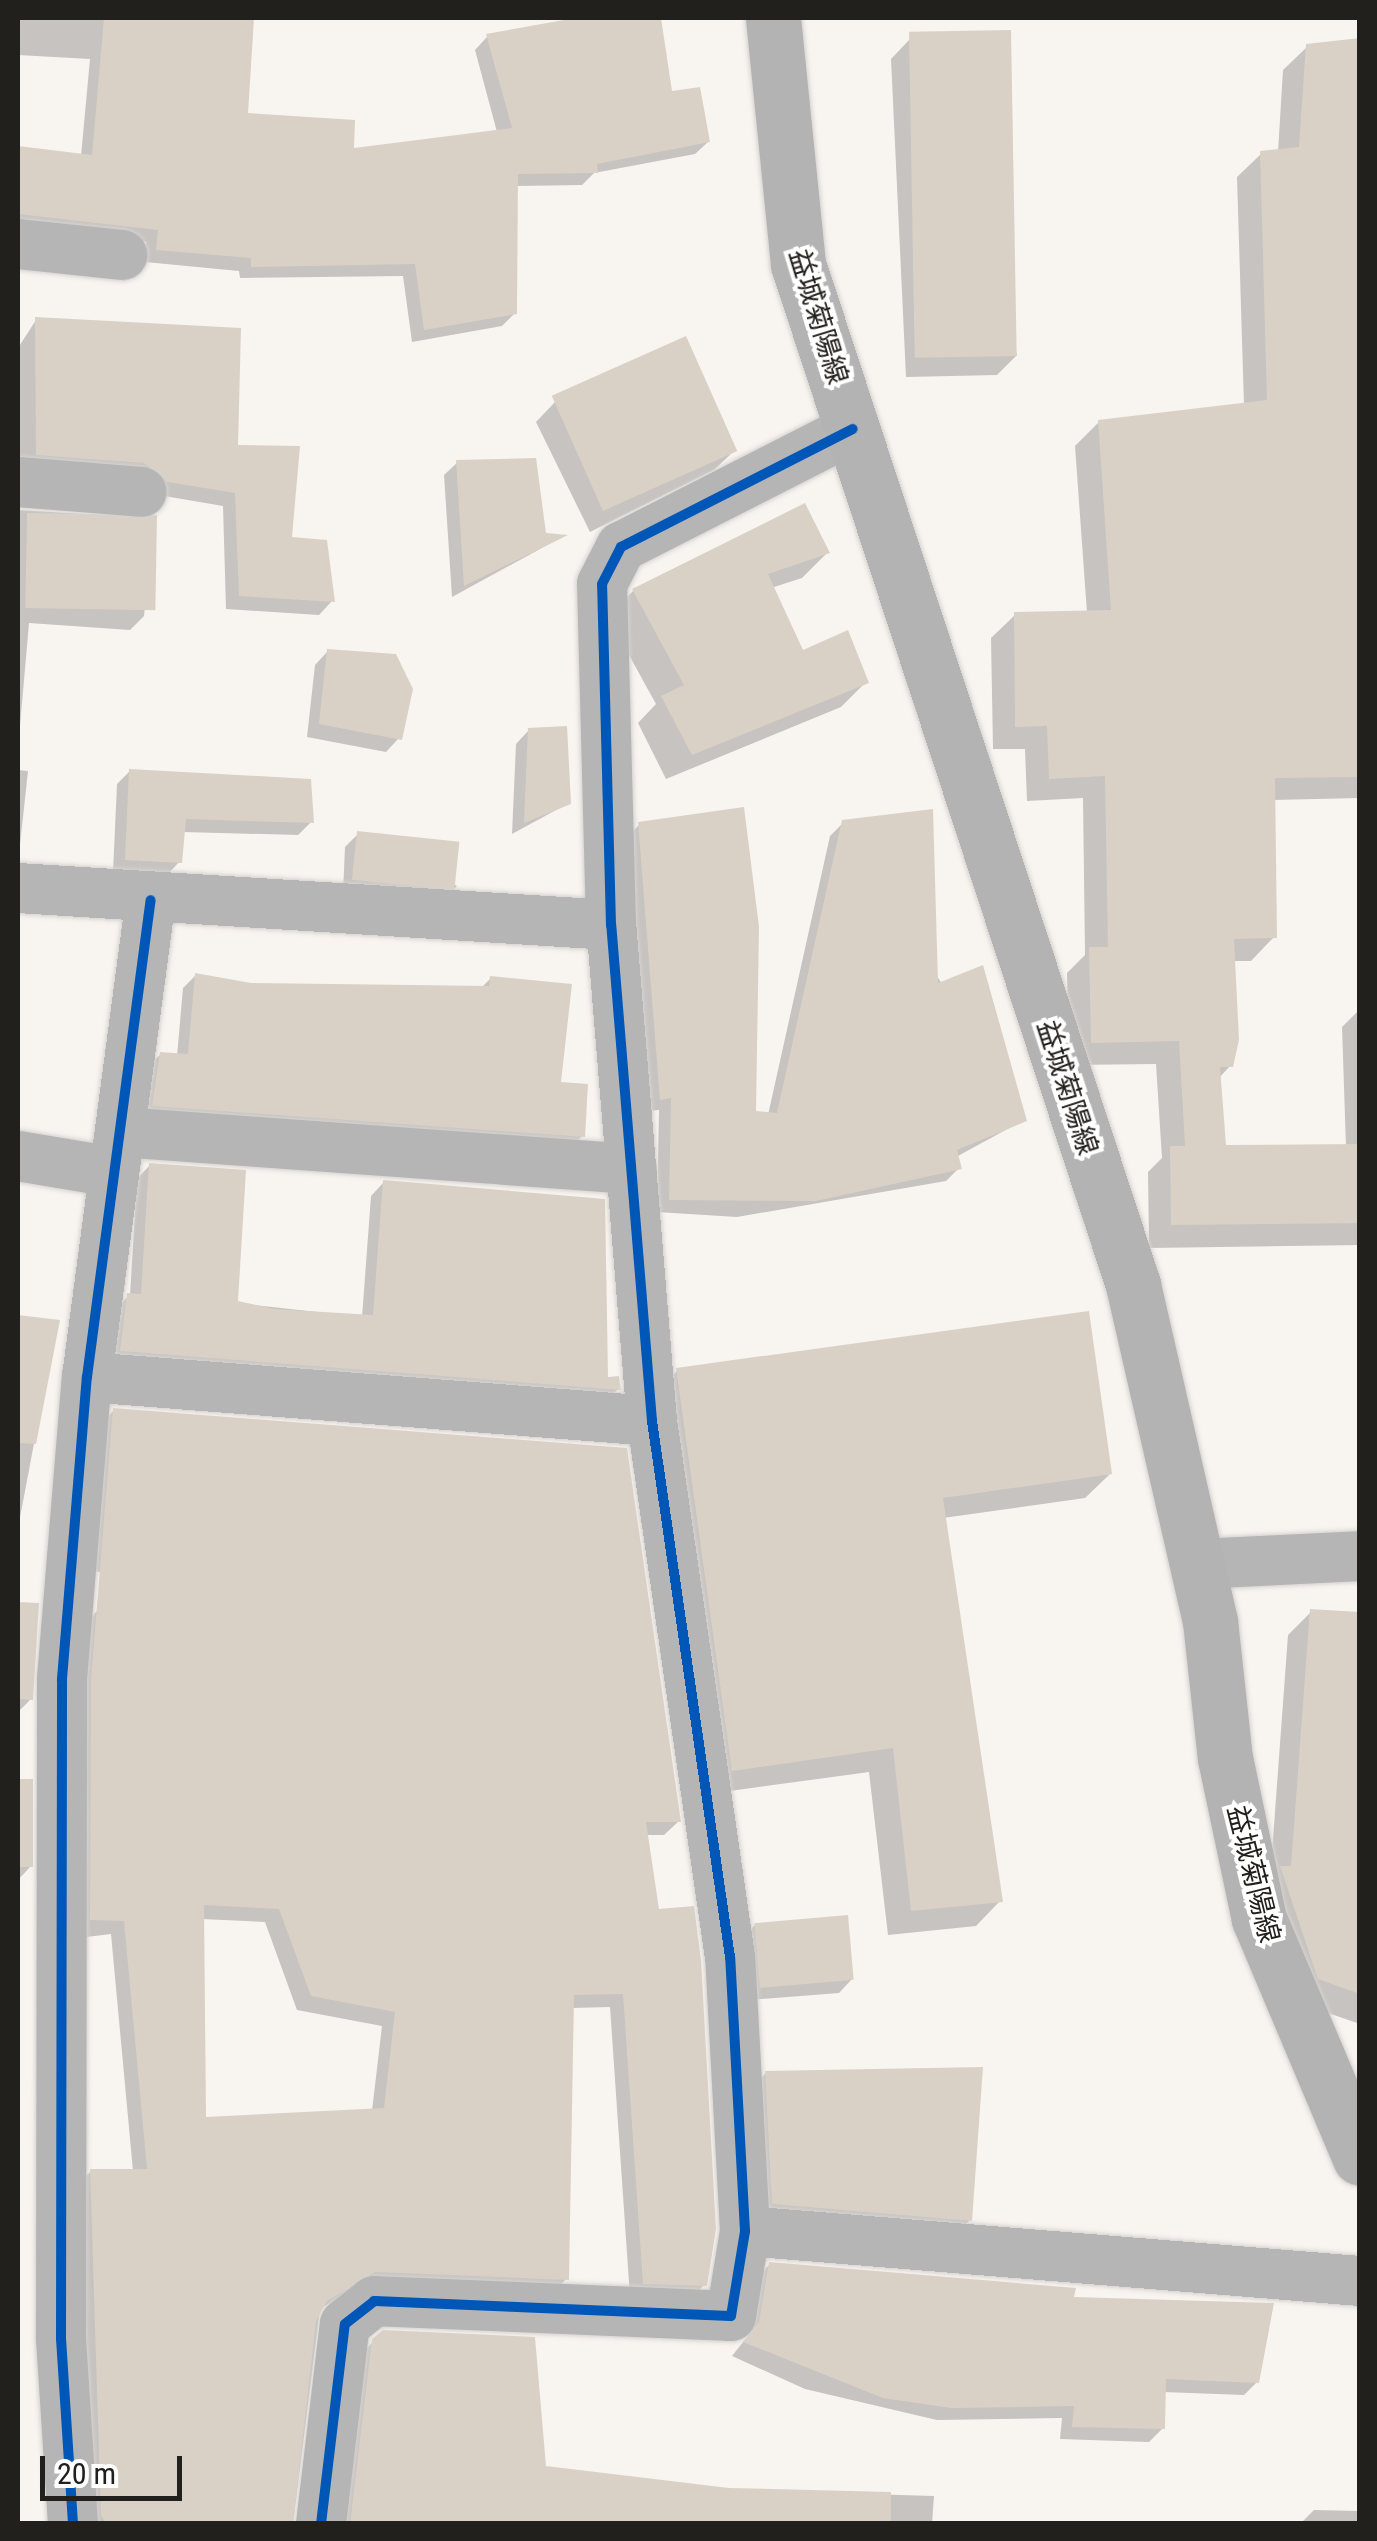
<!DOCTYPE html>
<meta charset="utf-8">
<style>
body{margin:0}
#map{position:relative;width:1377px;height:2541px;overflow:hidden;background:#f8f4f0;font-family:"Roboto Condensed","Noto Sans JP",sans-serif}
div>[style]{position:absolute}
[style*='--x']{left:calc(var(--x)*1px);top:calc(var(--y)*1px);width:calc(var(--w)*1px);rotate:calc(var(--a)*1deg)}
.shadow>*{inset:0;background:#0003}
.building>*{inset:0;background:#dad1c6;transform-origin:0 0}
.roads{filter:drop-shadow(0 0 2px #d5d2cf) drop-shadow(0 0 2px #d5d2cf)}
.minor>*{height:50px;margin:-25px;padding:0 25px;transform-origin:25px;border-radius:25px;background:#b5b5b5}
.secondary>*{height:55px;margin:-27.5px;padding:0 27.5px;transform-origin:27.5px;border-radius:27.5px;background:#b4b3b4}
.cycleway>*{height:10px;margin:-5px;padding:0 5px;transform-origin:5px;border-radius:5px;background:#0057b8}
span{translate:-50% -50%;white-space:nowrap;text-align:center;line-height:1.15;-webkit-text-stroke:8px #fff;paint-order:stroke}
.street-label{font-size:28px;color:#22201d}
.frame{position:absolute;inset:0;border:20px solid #22201d;pointer-events:none}
.scale{position:absolute;left:40px;top:2456px;width:142px;height:45px;box-sizing:border-box;border:5px solid #22201d;border-top:0;padding-left:12px;font-size:30px;line-height:35px;white-space:nowrap;color:#22201d;-webkit-text-stroke:8px #fff;paint-order:stroke}
</style>
<div id="map">
<div class="shadow">
<div style="clip-path:polygon(18px 18px,252px 18px,246px 116px,351px 151px,497px 132px,475px 50px,487px 37px,576px 18px,659px 18px,670px 94px,708px 142px,695px 154px,594px 173px,582px 185px,516px 186px,515px 313px,502px 326px,412px 342px,403px 276px,240px 278px,239px 271px,145px 262px,146px 242px,18px 228px,18px 149px,81px 156px,90px 59px,18px 55px)"></div>
<div style="clip-path:polygon(910px 39px,1017px 355px,997px 375px,906px 377px,891px 59px)"></div>
<div style="clip-path:polygon(1360px 41px,1360px 798px,1272px 800px,1274px 937px,1251px 961px,1233px 961px,1230px 1066px,1219px 1078px,1224px 1148px,1346px 1147px,1342px 1027px,1360px 1009px,1360px 1245px,1149px 1248px,1148px 1172px,1162px 1158px,1156px 1064px,1069px 1065px,1067px 973px,1085px 955px,1083px 798px,1027px 801px,1025px 749px,993px 749px,991px 638px,1015px 615px,1087px 613px,1075px 446px,1099px 422px,1244px 405px,1237px 177px,1261px 154px,1278px 152px,1283px 70px,1307px 47px)"></div>
<div style="clip-path:polygon(36px 320px,235px 448px,332px 601px,319px 615px,226px 609px,223px 506px,18px 471px,18px 348px)"></div>
<div style="clip-path:polygon(555px 402px,734px 451px,714px 470px,590px 532px,536px 422px)"></div>
<div style="clip-path:polygon(458px 462px,543px 535px,562px 537px,452px 597px,444px 475px)"></div>
<div style="clip-path:polygon(804px 506px,827px 553px,802px 578px,771px 588px,801px 653px,866px 682px,841px 707px,666px 779px,638px 723px,656px 704px,608px 617px,633px 591px)"></div>
<div style="clip-path:polygon(18px 510px,154px 518px,144px 616px,130px 630px,29px 623px,18px 749px)"></div>
<div style="clip-path:polygon(328px 651px,399px 738px,386px 752px,307px 737px,315px 665px)"></div>
<div style="clip-path:polygon(529px 730px,569px 803px,512px 834px,516px 744px)"></div>
<div style="clip-path:polygon(18px 770px,28px 771px,18px 863px)"></div>
<div style="clip-path:polygon(130px 771px,311px 822px,298px 835px,183px 832px,180px 861px,167px 875px,113px 872px,117px 784px)"></div>
<div style="clip-path:polygon(844px 822px,1024px 1120px,956px 1157px,959px 1168px,946px 1181px,737px 1217px,657px 1212px,659px 1110px,647px 1111px,626px 838px,640px 824px,753px 1113px,768px 1115px,830px 836px)"></div>
<div style="clip-path:polygon(358px 834px,457px 886px,444px 899px,343px 893px,345px 847px)"></div>
<div style="clip-path:polygon(196px 975px,251px 986px,481px 988px,491px 978px,582px 1136px,569px 1149px,141px 1118px,147px 1067px,161px 1054px,177px 1056px,183px 988px)"></div>
<div style="clip-path:polygon(150px 1165px,236px 1303px,362px 1317px,371px 1196px,384px 1182px,618px 1389px,605px 1402px,108px 1363px,115px 1309px,130px 1295px,137px 1179px)"></div>
<div style="clip-path:polygon(18px 1318px,57px 1322px,18px 1528px)"></div>
<div style="clip-path:polygon(678px 1370px,1110px 1474px,1085px 1498px,943px 1518px,1000px 1901px,976px 1926px,888px 1935px,869px 1772px,708px 1794px,653px 1395px)"></div>
<div style="clip-path:polygon(evenodd,114px 1410px,679px 1821px,664px 1835px,646px 1835px,704px 2285px,690px 2299px,630px 2297px,610px 2007px,571px 2008px,566px 2279px,552px 2294px,359px 2286px,320px 2309px,293px 2524px,88px 2524px,77px 2185px,91px 2171px,133px 2171px,111px 1934px,78px 1938px,84px 1624px,98px 1610px,173px 1586px,88px 1570px,100px 1425px,114px 1410px,202px 1919px,265px 1922px,297px 2010px,382px 2026px,372px 2111px,204px 2120px,202px 1919px)"></div>
<div style="clip-path:polygon(18px 1604px,37px 1605px,31px 1699px,18px 1712px)"></div>
<div style="clip-path:polygon(1311px 1612px,1360px 1881px,1360px 2024px,1296px 2002px,1270px 1880px,1288px 1635px)"></div>
<div style="clip-path:polygon(18px 1781px,31px 1782px,30px 1867px,18px 1880px)"></div>
<div style="clip-path:polygon(755px 1925px,852px 1979px,839px 1993px,748px 2000px,742px 1938px)"></div>
<div style="clip-path:polygon(766px 2073px,970px 2220px,945px 2245px,748px 2229px,741px 2098px)"></div>
<div style="clip-path:polygon(770px 2264px,1071px 2299px,1257px 2382px,1244px 2395px,1163px 2392px,1163px 2428px,1149px 2442px,1060px 2439px,1062px 2418px,937px 2420px,805px 2389px,732px 2356px,747px 2337px,757px 2278px)"></div>
<div style="clip-path:polygon(374px 2341px,544px 2468px,729px 2490px,934px 2496px,932px 2524px,336px 2524px,359px 2356px)"></div>
<div style="clip-path:polygon(1314px 2510px,1360px 2511px,1360px 2524px,1300px 2524px)"></div>
</div>
<div class="building">
<div style="clip-path:polygon(104px 18px,254px 18px,248px 113px,355px 120px,354px 148px,512px 128px,486px 34px,575px 18px,661px 18px,672px 91px,700px 87px,710px 142px,597px 164px,598px 173px,518px 174px,517px 314px,424px 330px,415px 264px,251px 267px,251px 258px,156px 250px,158px 230px,18px 214px,18px 146px,92px 155px)"></div>
<div style="left:1011px;top:30px;width:326px;height:102px;rotate:89deg"></div>
<div style="clip-path:polygon(1360px 38px,1360px 777px,1275px 778px,1277px 938px,1234px 939px,1239px 1040px,1233px 1067px,1220px 1067px,1226px 1145px,1360px 1144px,1360px 1223px,1171px 1225px,1170px 1146px,1185px 1146px,1179px 1041px,1091px 1043px,1089px 947px,1108px 947px,1105px 776px,1049px 779px,1047px 726px,1015px 727px,1014px 612px,1111px 610px,1098px 420px,1267px 400px,1260px 151px,1299px 147px,1306px 44px)"></div>
<div style="clip-path:polygon(35px 317px,241px 328px,238px 445px,300px 446px,292px 537px,327px 540px,335px 602px,239px 596px,235px 493px,168px 482px,144px 463px,36px 455px)"></div>
<div style="left:686px;top:336px;width:126px;height:147px;rotate:66deg"></div>
<div style="clip-path:polygon(536px 458px,546px 533px,568px 535px,464px 586px,456px 460px)"></div>
<div style="clip-path:polygon(805px 503px,830px 553px,768px 574px,803px 650px,848px 630px,869px 683px,692px 755px,661px 696px,684px 685px,632px 589px)"></div>
<div style="left:27px;top:513px;width:130px;height:95px;rotate:1deg"></div>
<div style="clip-path:polygon(327px 649px,396px 654px,413px 689px,402px 740px,319px 724px)"></div>
<div style="clip-path:polygon(567px 726px,571px 804px,524px 823px,528px 728px)"></div>
<div style="clip-path:polygon(129px 769px,311px 779px,314px 823px,186px 819px,182px 863px,125px 860px)"></div>
<div style="clip-path:polygon(744px 807px,759px 927px,756px 1111px,777px 1113px,842px 820px,933px 809px,938px 983px,983px 965px,1027px 1121px,957px 1150px,962px 1169px,816px 1201px,669px 1200px,671px 1098px,660px 1100px,638px 822px)"></div>
<div style="left:357px;top:831px;width:103px;height:49px;rotate:6deg"></div>
<div style="clip-path:polygon(195px 973px,251px 983px,489px 986px,490px 976px,572px 984px,561px 1082px,588px 1084px,585px 1137px,152px 1106px,160px 1052px,188px 1054px)"></div>
<div style="clip-path:polygon(149px 1163px,246px 1170px,238px 1301px,274px 1309px,373px 1315px,383px 1180px,605px 1199px,608px 1377px,619px 1376px,621px 1390px,120px 1351px,127px 1293px,141px 1294px)"></div>
<div style="clip-path:polygon(1089px 1311px,1112px 1474px,943px 1498px,1003px 1902px,911px 1911px,893px 1748px,732px 1771px,676px 1368px)"></div>
<div style="clip-path:polygon(18px 1315px,60px 1320px,36px 1444px,18px 1443px)"></div>
<div style="clip-path:polygon(evenodd,113px 1408px,627px 1448px,681px 1822px,646px 1822px,659px 1909px,694px 1906px,701px 1960px,716px 2229px,707px 2286px,643px 2284px,623px 1994px,574px 1995px,569px 2280px,375px 2272px,327px 2301px,316px 2321px,293px 2524px,106px 2524px,101px 2515px,90px 2169px,147px 2169px,124px 1921px,90px 1920px,91px 1680px,113px 1408px,204px 1905px,279px 1909px,311px 1996px,395px 2012px,384px 2108px,206px 2117px,204px 1905px)"></div>
<div style="clip-path:polygon(18px 1602px,39px 1603px,33px 1700px,18px 1699px)"></div>
<div style="clip-path:polygon(1310px 1609px,1360px 1612px,1360px 1994px,1318px 1979px,1280px 1866px,1291px 1866px)"></div>
<div style="left:18px;top:1779px;width:15px;height:88px"></div>
<div style="left:848px;top:1915px;width:65px;height:94px;rotate:85deg"></div>
<div style="clip-path:polygon(983px 2067px,972px 2221px,772px 2204px,765px 2071px)"></div>
<div style="clip-path:polygon(769px 2262px,1076px 2288px,1074px 2297px,1274px 2303px,1259px 2383px,1166px 2379px,1165px 2429px,1072px 2427px,1074px 2406px,951px 2408px,883px 2398px,743px 2342px,759px 2322px)"></div>
<div style="clip-path:polygon(383px 2330px,535px 2337px,546px 2466px,729px 2488px,891px 2492px,891px 2524px,350px 2524px,372px 2339px)"></div>
</div>
<div class="roads">
<div class="minor">
<div style="--x:18;--y:244;--w:105;--a:6"></div>
<div style="--x:18;--y:482;--w:124;--a:4.6"></div>
<div style="--x:18;--y:888;--w:594;--a:3.57"></div>
<div style="--x:120;--y:1132;--w:513;--a:4.13"></div>
<div style="--x:18;--y:1156;--w:97;--a:9.5"></div>
<div style="--x:87;--y:1377;--w:567;--a:4.45"></div>
<div style="--x:1198;--y:1564;--w:162;--a:-2.8"></div>
<div style="--x:745;--y:2231;--w:617;--a:4.65"></div>
<div style="--x:73;--y:2524;--w:185;--a:-93.7"></div>
<div style="--x:61;--y:2339;--w:660;--a:-89.91"></div>
<div style="--x:62;--y:1679;--w:303;--a:-85.3"></div>
<div style="--x:87;--y:1377;--w:481;--a:-82.4"></div>
<div style="--x:321;--y:2524;--w:201;--a:-83.2"></div>
<div style="--x:345;--y:2324;--w:37;--a:-38"></div>
<div style="--x:374;--y:2301;--w:357;--a:2.4"></div>
<div style="--x:731;--y:2316;--w:86;--a:-80.6"></div>
<div style="--x:745;--y:2231;--w:274;--a:-93.1"></div>
<div style="--x:730;--y:1957;--w:542;--a:-98.28"></div>
<div style="--x:652;--y:1421;--w:498;--a:-94.7"></div>
<div style="--x:611;--y:925;--w:341;--a:-91.5"></div>
<div style="--x:602;--y:584;--w:42;--a:-62.8"></div>
<div style="--x:621;--y:547;--w:260;--a:-27"></div>
</div>
<div class="secondary">
<div style="--x:773;--y:18;--w:247;--a:84.2"></div>
<div style="--x:798;--y:264;--w:1075;--a:71.83"></div>
<div style="--x:1133;--y:1285;--w:345;--a:77.1"></div>
<div style="--x:1210;--y:1621;--w:138;--a:83.8"></div>
<div style="--x:1225;--y:1758;--w:165;--a:78.1"></div>
<div style="--x:1259;--y:1919;--w:259;--a:67.1"></div>
</div>
</div>
<div class="cycleway">
<div style="--x:73;--y:2524;--w:185;--a:-93.7"></div>
<div style="--x:61;--y:2339;--w:660;--a:-89.91"></div>
<div style="--x:62;--y:1679;--w:303;--a:-85.3"></div>
<div style="--x:87;--y:1377;--w:481;--a:-82.4"></div>
<div style="--x:321;--y:2524;--w:201;--a:-83.2"></div>
<div style="--x:345;--y:2324;--w:37;--a:-38"></div>
<div style="--x:374;--y:2301;--w:357;--a:2.4"></div>
<div style="--x:731;--y:2316;--w:86;--a:-80.6"></div>
<div style="--x:745;--y:2231;--w:274;--a:-93.1"></div>
<div style="--x:730;--y:1957;--w:542;--a:-98.28"></div>
<div style="--x:652;--y:1421;--w:498;--a:-94.7"></div>
<div style="--x:611;--y:925;--w:341;--a:-91.5"></div>
<div style="--x:602;--y:584;--w:42;--a:-62.8"></div>
<div style="--x:621;--y:547;--w:260;--a:-27"></div>
</div>
<div class="street-label">
<span style="left:818px;top:317px;rotate:73deg">益城菊陽線</span>
<span style="left:1067px;top:1088px;rotate:72deg">益城菊陽線</span>
<span style="left:1253px;top:1874px;rotate:76deg">益城菊陽線</span>
</div>
<div class="frame"></div>
<div class="scale">20 m</div>
</div>
